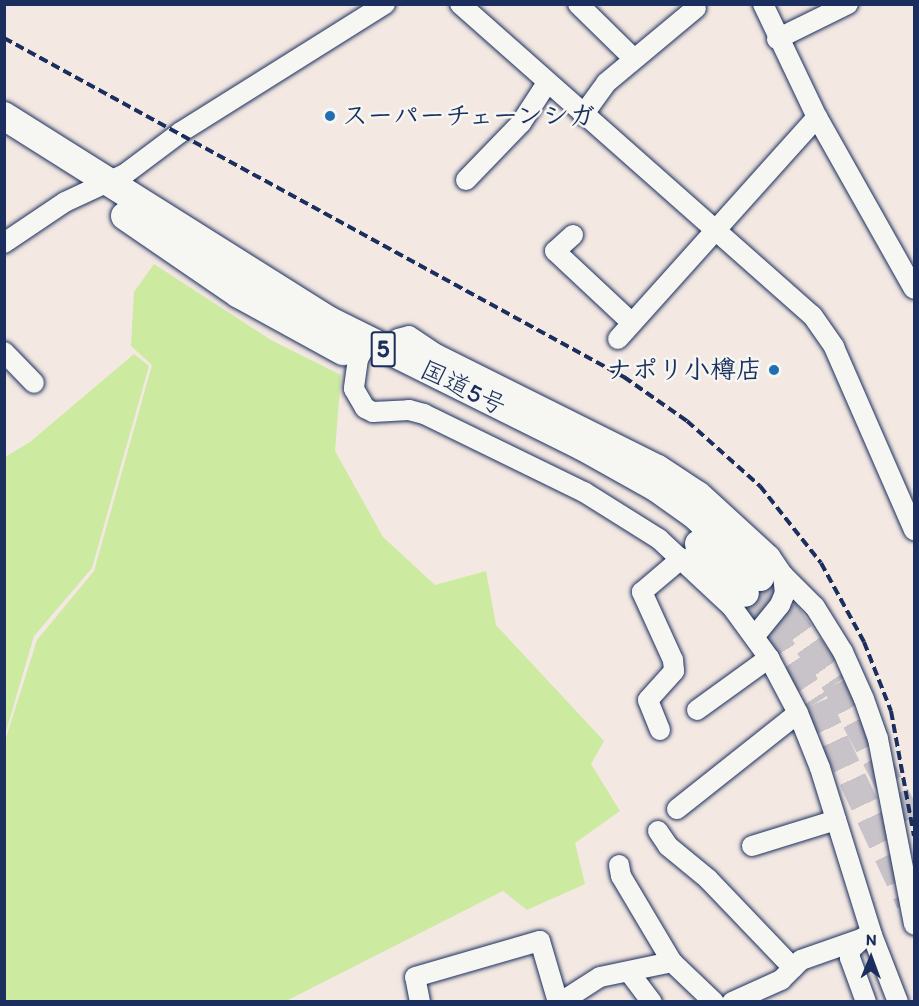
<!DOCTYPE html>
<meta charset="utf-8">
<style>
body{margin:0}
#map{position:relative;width:919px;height:1006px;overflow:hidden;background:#f3e8e2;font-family:Itim,"Klee One",sans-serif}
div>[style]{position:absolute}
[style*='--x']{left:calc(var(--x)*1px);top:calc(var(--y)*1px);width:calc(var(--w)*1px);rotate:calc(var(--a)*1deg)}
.green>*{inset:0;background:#cdeaa1}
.highway-tunnel>*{height:28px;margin-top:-14px;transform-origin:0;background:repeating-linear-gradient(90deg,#c8c3c8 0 28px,transparent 0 42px)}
.roads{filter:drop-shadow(0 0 2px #1b2f5e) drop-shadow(0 0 2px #1b2f5e)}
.minor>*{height:20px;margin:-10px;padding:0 10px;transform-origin:10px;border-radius:10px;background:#f6f6f2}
.highway>*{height:28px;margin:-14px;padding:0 14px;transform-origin:14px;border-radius:14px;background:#f6f6f2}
.rail>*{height:4px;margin-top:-2px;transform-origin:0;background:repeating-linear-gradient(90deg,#1b2f5e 0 9px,transparent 0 13.5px)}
.dots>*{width:16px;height:16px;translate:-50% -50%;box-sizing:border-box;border:3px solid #f6f6f2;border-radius:50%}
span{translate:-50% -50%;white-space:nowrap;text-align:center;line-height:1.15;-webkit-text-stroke:5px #f6f6f2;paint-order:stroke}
.shield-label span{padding:2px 4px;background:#f6f6f2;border:2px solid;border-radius:4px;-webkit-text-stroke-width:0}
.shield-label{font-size:24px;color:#1b2f5e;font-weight:700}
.poi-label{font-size:26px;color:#1b2f5e;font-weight:700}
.left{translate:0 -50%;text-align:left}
.right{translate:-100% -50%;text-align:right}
.street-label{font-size:26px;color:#1b2f5e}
.frame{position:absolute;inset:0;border:6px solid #1b2f5e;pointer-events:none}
.north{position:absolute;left:841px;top:928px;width:60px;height:60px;-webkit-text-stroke:4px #f6f6f2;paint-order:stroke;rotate:1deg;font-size:16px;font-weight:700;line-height:24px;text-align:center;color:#1b2f5e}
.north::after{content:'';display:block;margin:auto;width:21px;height:27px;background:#1b2f5e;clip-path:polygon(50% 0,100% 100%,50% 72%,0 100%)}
</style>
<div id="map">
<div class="green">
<div style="clip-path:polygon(154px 264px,271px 340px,341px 375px,335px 451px,383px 537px,435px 585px,486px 571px,496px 625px,604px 741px,591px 764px,620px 811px,575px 843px,585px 884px,527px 910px,503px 891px,286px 1001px,5px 1001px,5px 741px,37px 640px,94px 571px,152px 365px,131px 346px,134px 292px)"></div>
<div style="clip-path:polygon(134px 354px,149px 366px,92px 568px,34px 636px,5px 735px,5px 457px,30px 442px)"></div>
</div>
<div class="highway-tunnel">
<div style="--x:760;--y:577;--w:131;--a:54.6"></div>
<div style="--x:836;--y:684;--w:166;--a:61.9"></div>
<div style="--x:745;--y:593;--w:131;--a:56.8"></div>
<div style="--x:817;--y:703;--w:220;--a:65"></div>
</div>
<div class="roads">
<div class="minor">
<div style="--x:460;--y:4;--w:470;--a:41.5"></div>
<div style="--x:812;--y:315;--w:39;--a:55"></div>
<div style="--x:834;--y:347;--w:200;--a:66.4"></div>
<div style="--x:578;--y:4;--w:78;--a:44.5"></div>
<div style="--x:763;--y:4;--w:125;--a:64.5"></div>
<div style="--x:817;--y:117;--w:197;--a:60.6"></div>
<div style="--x:777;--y:39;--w:79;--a:-26.2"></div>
<div style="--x:583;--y:115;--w:39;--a:-54"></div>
<div style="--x:606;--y:83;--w:117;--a:-39.8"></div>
<div style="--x:466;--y:180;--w:79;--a:-46"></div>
<div style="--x:521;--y:123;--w:48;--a:-57"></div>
<div style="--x:573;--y:235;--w:24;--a:138"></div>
<div style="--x:555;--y:251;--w:105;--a:43.1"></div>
<div style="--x:4;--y:243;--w:73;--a:-33.9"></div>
<div style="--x:65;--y:202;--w:66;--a:-25"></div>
<div style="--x:125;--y:174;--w:70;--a:-36.9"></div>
<div style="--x:181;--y:132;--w:241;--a:-32.1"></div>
<div style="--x:618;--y:339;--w:298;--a:-48.1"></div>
<div style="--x:368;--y:341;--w:21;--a:119"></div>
<div style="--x:358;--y:359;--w:30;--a:98"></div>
<div style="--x:354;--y:389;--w:22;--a:60"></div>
<div style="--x:365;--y:408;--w:9;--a:27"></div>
<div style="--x:373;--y:412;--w:36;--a:-3"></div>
<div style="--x:409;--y:410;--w:16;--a:15"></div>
<div style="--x:424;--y:414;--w:178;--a:26"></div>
<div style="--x:584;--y:492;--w:89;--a:32.1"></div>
<div style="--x:659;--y:539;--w:100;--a:43"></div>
<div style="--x:732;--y:607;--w:63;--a:54"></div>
<div style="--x:769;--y:658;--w:62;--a:62.2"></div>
<div style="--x:798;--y:713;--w:59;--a:68.2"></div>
<div style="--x:820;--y:768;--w:175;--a:72.7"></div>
<div style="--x:872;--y:935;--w:72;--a:68.8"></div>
<div style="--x:4;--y:352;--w:43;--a:45.9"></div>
<div style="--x:388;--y:352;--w:16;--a:-52"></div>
<div style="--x:398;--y:339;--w:11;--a:-15"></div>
<div style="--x:409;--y:336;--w:32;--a:34"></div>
<div style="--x:436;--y:354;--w:249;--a:26.5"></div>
<div style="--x:659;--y:465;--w:49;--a:33.4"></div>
<div style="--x:700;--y:492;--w:95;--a:42.4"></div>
<div style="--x:770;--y:556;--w:23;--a:56"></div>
<div style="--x:783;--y:575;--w:18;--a:84"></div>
<div style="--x:785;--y:593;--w:13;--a:113"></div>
<div style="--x:780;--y:605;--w:41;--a:129.1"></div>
<div style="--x:783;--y:575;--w:45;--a:45"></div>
<div style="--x:815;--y:607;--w:53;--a:58.1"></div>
<div style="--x:843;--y:652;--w:51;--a:65.9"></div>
<div style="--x:864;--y:699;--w:42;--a:70.7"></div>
<div style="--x:878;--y:739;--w:189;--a:79"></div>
<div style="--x:697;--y:710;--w:89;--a:-35.8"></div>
<div style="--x:660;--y:730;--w:32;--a:-112"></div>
<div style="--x:648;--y:700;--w:39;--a:-48"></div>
<div style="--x:674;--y:671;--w:11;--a:-95"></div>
<div style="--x:673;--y:660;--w:75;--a:-114.5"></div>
<div style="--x:642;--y:592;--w:52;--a:-40.4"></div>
<div style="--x:677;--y:809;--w:154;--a:-38.4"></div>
<div style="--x:658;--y:831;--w:18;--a:56"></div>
<div style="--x:668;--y:846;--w:52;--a:39.5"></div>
<div style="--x:708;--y:879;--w:123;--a:46.3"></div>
<div style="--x:752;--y:846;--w:88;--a:-17.2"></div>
<div style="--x:619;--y:865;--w:11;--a:80"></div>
<div style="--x:621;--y:876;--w:100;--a:59.3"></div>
<div style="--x:864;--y:937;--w:19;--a:137"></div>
<div style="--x:850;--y:950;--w:8;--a:90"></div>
<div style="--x:850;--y:958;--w:47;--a:70"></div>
<div style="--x:629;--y:972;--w:38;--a:53"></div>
<div style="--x:420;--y:1002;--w:25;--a:-101"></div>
<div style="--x:415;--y:977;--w:130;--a:-16.1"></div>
<div style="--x:540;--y:941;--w:64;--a:73.6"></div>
<div style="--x:561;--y:1002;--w:46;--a:-32.7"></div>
<div style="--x:600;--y:977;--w:74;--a:-11.8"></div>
<div style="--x:672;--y:962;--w:58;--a:43.6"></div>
<div style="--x:732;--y:1002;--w:54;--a:-24.2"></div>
<div style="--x:781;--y:980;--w:28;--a:-45"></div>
<div style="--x:801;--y:960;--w:75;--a:-19.4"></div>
</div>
<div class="highway">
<div style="--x:4;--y:116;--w:385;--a:32.2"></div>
<div style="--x:330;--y:321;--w:281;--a:26.4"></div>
<div style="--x:582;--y:446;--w:86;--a:29.2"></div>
<div style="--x:657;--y:488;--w:47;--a:35.4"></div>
<div style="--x:695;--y:515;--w:90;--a:43.6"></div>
<div style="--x:125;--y:216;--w:138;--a:34.4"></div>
<div style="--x:239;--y:294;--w:119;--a:28.7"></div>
<div style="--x:699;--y:544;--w:67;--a:46.8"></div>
</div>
</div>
<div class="rail">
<div style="--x:4;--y:38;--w:707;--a:28.67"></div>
<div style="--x:624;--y:377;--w:77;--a:34.9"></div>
<div style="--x:687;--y:421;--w:98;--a:41.7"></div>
<div style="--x:760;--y:486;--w:98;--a:51.6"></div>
<div style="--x:821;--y:563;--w:90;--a:61.4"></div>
<div style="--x:864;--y:642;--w:74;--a:68.6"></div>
<div style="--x:891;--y:711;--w:127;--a:79.6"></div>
</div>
<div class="dots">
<div style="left:330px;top:116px;background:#1f6fb2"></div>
<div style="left:774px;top:370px;background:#1f6fb2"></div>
</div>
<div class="shield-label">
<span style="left:383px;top:349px">5</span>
</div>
<div class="poi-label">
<span class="left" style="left:342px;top:116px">スーパーチェーンシガ</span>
<span class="right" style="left:762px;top:370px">ナポリ小樽店</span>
</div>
<div class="street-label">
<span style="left:463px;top:388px;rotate:26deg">国道5号</span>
</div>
<div class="frame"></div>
<div class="north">N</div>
</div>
